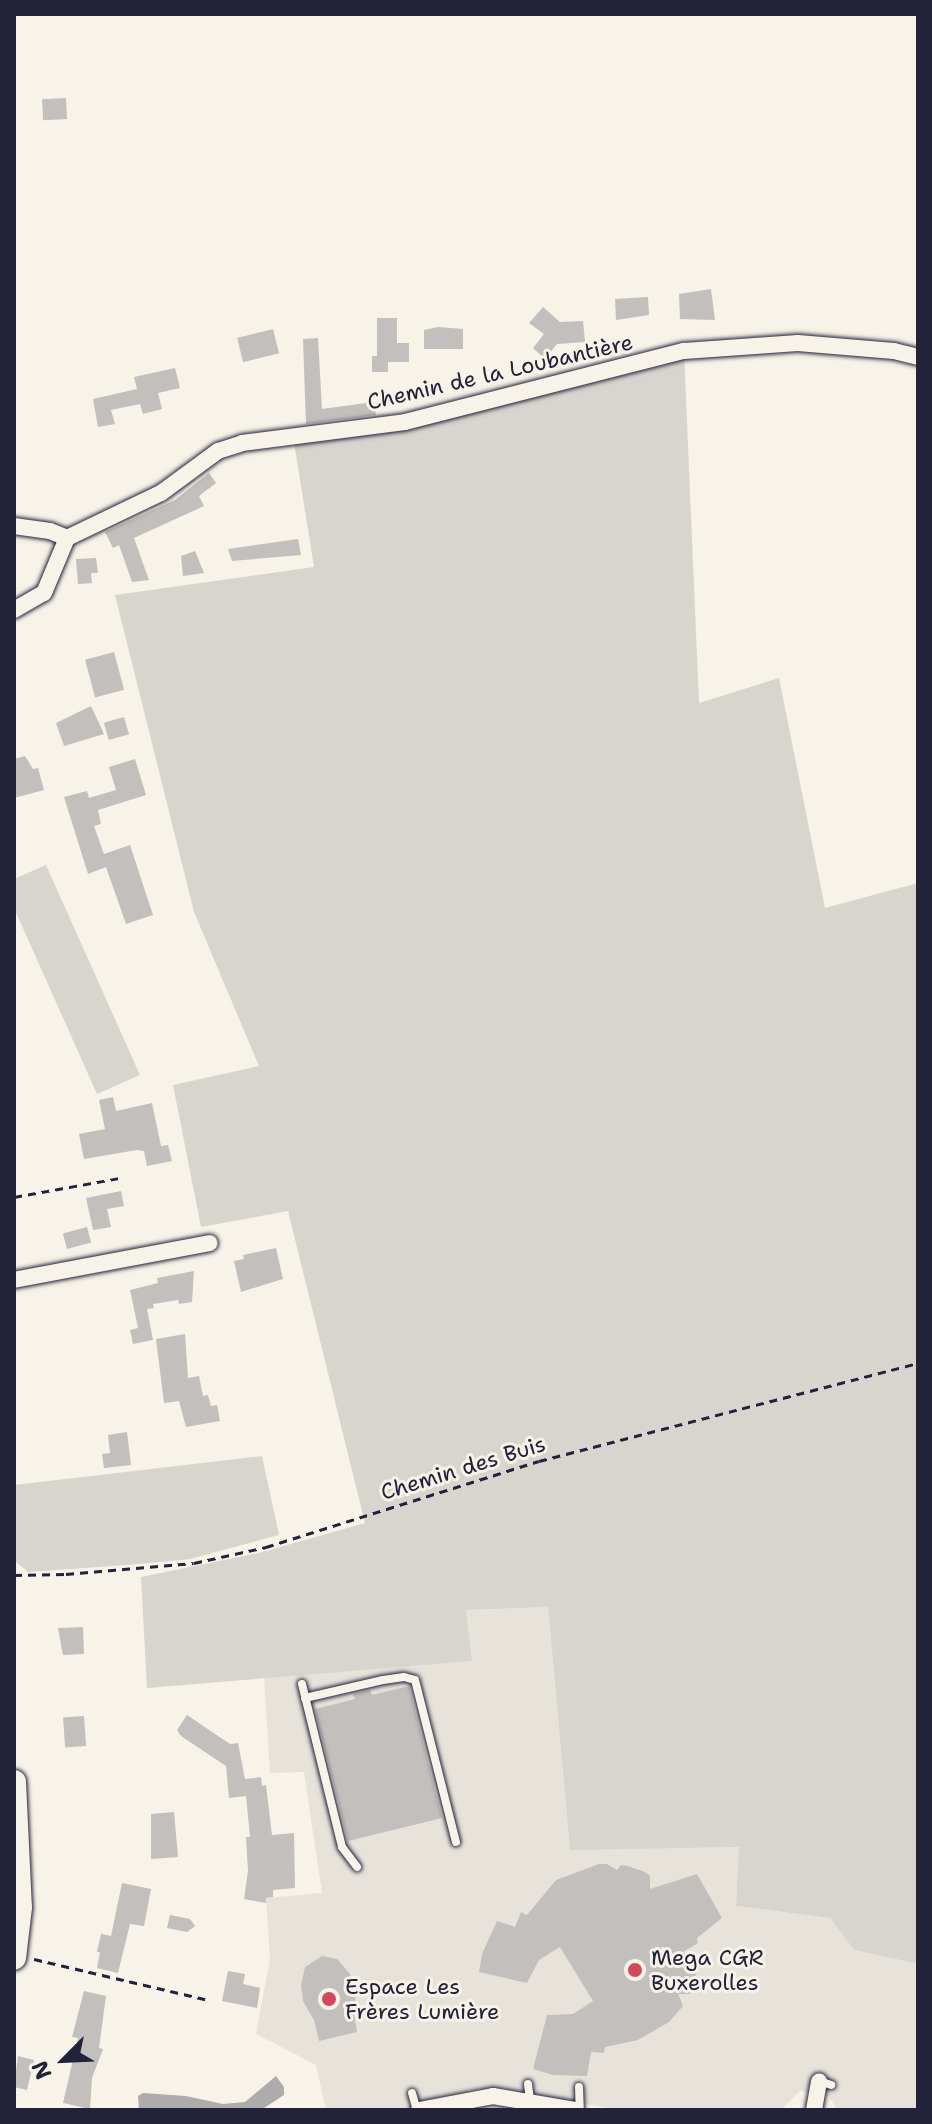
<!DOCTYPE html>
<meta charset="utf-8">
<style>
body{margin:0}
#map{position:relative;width:932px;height:2124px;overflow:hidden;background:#f7f3e8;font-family:"Shantell Sans",sans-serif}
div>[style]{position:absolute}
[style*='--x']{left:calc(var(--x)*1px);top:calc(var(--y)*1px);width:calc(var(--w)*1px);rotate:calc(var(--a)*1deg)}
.built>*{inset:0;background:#e7e3db}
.green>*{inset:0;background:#d8d5cf}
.water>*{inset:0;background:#aeabad}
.building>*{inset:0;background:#c2bfbd;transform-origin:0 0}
.path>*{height:3px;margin-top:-1.5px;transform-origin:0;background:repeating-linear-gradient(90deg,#22223b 0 8px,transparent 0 14px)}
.roads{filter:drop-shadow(0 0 2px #22223b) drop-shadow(0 0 2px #22223b)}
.lane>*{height:8px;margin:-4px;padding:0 4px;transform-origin:4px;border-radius:4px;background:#f7f3e8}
.street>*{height:16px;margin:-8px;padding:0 8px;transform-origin:8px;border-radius:8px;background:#f7f3e8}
.secondary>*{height:24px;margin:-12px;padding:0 12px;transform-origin:12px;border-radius:12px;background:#f7f3e8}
.dots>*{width:22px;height:22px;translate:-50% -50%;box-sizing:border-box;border:4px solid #f7f3e8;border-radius:50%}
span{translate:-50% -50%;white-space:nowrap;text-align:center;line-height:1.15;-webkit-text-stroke:6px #f7f3e8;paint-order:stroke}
.street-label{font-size:22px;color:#22223b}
.poi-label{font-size:22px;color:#22223b}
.left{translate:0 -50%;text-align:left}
.frame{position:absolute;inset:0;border:16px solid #22223b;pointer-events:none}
.north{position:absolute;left:24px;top:2020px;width:80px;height:80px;-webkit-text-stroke:6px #f7f3e8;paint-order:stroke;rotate:246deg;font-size:22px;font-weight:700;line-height:32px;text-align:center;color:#22223b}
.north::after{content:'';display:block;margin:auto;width:28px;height:36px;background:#22223b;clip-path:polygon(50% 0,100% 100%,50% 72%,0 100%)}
</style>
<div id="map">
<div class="built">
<div style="clip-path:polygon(548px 1607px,570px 1849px,740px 1847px,736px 1906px,830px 1918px,854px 1950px,918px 1964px,918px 2110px,837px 2110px,829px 2096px,800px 2091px,781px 2110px,617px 2110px,503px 2088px,468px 2090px,467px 2110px,326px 2110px,316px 2065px,256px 2034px,270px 1959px,266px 1898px,322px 1893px,304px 1772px,270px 1773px,264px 1676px,471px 1661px,466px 1610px)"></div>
</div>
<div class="green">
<div style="clip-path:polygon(684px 351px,699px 703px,779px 678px,825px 908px,918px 883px,918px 1964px,854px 1950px,830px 1918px,736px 1906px,739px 1847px,570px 1850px,548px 1607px,466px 1610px,472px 1661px,147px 1688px,141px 1577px,259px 1553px,365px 1523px,288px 1211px,201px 1227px,173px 1085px,259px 1066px,194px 912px,115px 595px,314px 567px,293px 436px,405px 422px)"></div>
<div style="clip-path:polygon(46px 865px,140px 1075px,97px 1094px,14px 908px,14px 879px)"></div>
<div style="clip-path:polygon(262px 1456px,279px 1535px,190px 1559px,140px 1564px,28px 1572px,14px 1560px,14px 1485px)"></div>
</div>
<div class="water">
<div style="clip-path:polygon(276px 2076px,284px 2087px,284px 2095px,261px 2110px,139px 2110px,138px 2096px,143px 2093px,186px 2096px,223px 2104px,245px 2102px)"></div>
</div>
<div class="building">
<div style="left:66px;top:98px;width:21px;height:24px;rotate:87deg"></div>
<div style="clip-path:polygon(711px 289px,715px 320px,680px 319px,679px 294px)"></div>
<div style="clip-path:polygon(648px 297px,649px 315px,616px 320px,615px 299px)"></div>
<div style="clip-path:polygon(543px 307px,560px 322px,583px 321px,585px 342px,557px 344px,545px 359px,533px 348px,544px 334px,529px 323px)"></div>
<div style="clip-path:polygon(377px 318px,397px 318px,397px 343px,409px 343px,409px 362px,388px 362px,388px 372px,372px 372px,372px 356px,377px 356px)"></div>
<div style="clip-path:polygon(438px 327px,463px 329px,463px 349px,424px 349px,424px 330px)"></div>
<div style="left:273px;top:329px;width:25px;height:37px;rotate:76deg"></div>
<div style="clip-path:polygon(318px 338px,322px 409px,374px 402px,376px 415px,306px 424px,303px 339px)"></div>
<div style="clip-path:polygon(175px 368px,180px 388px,158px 393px,162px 409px,143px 414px,140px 404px,111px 410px,115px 424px,98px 427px,93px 399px,137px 389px,134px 377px)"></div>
<div style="clip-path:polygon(209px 473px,216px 483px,199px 496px,204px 506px,134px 538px,149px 580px,132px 582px,119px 545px,113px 548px,105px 532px,175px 500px)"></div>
<div style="clip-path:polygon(298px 539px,301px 555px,232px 561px,228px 549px)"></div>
<div style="clip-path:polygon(195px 551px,204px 573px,183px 576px,181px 556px)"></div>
<div style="clip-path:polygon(96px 558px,98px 573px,91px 573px,92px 583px,78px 584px,76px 559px)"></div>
<div style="left:114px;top:652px;width:39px;height:30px;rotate:75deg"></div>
<div style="clip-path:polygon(91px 706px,104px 734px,64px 746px,56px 723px)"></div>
<div style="left:124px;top:717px;width:18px;height:21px;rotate:74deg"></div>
<div style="clip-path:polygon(25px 756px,33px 769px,38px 768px,44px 790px,14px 798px,14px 759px)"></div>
<div style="clip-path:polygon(135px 759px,146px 795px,98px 810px,101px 824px,94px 826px,104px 854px,130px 845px,153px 915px,126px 924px,106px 867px,88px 874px,64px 797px,87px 791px,89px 798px,116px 790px,109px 767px)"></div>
<div style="clip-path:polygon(113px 1097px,116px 1111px,152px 1103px,161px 1146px,168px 1145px,172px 1161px,147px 1166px,144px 1151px,137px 1150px,84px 1159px,79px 1134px,105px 1129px,99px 1100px)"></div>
<div style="clip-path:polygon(121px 1191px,124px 1206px,107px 1209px,111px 1227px,93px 1230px,86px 1198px)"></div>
<div style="left:87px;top:1227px;width:16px;height:25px;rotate:75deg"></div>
<div style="clip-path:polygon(276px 1248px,283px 1279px,241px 1292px,234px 1261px,244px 1259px,243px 1255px)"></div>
<div style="clip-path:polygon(194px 1271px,192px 1302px,179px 1304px,178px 1300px,153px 1304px,154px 1308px,147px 1309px,153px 1340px,133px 1344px,130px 1330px,138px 1328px,130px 1290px,158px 1283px,157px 1278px)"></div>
<div style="clip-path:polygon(185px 1334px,188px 1378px,199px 1376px,203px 1396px,208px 1395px,211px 1406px,217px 1405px,220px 1421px,186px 1427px,179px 1401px,164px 1403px,156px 1339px)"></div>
<div style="clip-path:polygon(127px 1432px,131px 1465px,104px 1468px,102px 1454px,110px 1453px,108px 1435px)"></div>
<div style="clip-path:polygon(83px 1627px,84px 1654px,63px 1655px,58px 1628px)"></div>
<div style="clip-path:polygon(409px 1686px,442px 1818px,348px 1841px,315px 1709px,355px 1699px,353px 1694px,370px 1690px,372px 1695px)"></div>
<div style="clip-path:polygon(187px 1715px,230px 1744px,238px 1743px,245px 1779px,261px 1777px,262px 1786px,266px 1785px,272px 1835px,294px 1833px,295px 1888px,273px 1890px,273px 1897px,266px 1898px,266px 1903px,244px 1899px,248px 1871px,246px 1837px,250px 1837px,246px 1796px,229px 1798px,226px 1766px,181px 1736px,177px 1730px)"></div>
<div style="left:84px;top:1716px;width:30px;height:21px;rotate:86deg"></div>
<div style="clip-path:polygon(174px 1812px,178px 1857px,151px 1859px,151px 1814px)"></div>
<div style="clip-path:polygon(599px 1864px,607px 1864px,617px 1870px,621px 1865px,628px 1866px,645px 1872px,650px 1876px,650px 1889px,697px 1874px,722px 1918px,697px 1938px,698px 1943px,683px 1952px,699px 1959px,695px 1979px,690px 1994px,678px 1994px,683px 2006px,669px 2022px,638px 2040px,605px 2047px,604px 2053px,591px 2052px,587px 2076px,553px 2075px,533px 2069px,547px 2015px,573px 2014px,593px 2001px,560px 1947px,539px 1960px,527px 1983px,479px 1972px,482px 1954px,497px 1921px,515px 1927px,521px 1912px,527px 1915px,556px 1880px)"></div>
<div style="clip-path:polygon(122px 1883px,151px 1889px,144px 1926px,130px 1924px,118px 1973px,97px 1968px,100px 1952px,97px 1952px,101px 1934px,111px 1936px)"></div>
<div style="clip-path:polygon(170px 1915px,190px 1919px,195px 1926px,187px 1932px,167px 1928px)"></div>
<div style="clip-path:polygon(322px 1956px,337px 1959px,350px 1974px,356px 1992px,354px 2013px,357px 2032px,319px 2041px,314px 2020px,303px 2001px,301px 1985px,305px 1967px)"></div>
<div style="clip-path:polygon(228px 1971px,245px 1974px,243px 1984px,260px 1988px,257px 2008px,222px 2001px)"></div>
<div style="clip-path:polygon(84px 1991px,106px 1996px,99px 2048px,103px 2049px,92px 2078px,90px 2109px,63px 2103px,78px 2038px,72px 2037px)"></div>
<div style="clip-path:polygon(18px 2056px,34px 2060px,27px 2090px,14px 2087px)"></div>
</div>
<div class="path">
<div style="--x:14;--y:1197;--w:108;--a:-10.2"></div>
<div style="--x:14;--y:1575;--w:52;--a:-1.1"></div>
<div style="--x:66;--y:1574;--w:128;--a:-4.9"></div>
<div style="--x:194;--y:1563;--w:74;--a:-12.5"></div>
<div style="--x:266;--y:1547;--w:286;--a:-17.5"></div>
<div style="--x:539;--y:1461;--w:391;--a:-14.5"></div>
<div style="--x:34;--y:1959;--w:176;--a:13.2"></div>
</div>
<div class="roads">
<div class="lane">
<div style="--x:302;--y:1684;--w:168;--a:76.2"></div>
<div style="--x:342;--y:1847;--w:25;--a:53"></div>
<div style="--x:305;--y:1698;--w:80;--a:-13"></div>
<div style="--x:383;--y:1680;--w:21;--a:-8"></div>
<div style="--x:404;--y:1677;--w:11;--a:15"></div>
<div style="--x:415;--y:1680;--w:167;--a:75.8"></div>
<div style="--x:819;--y:2081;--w:13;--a:18"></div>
<div style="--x:528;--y:2084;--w:17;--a:83"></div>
<div style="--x:579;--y:2087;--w:23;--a:88"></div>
<div style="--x:412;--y:2093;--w:18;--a:74"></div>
</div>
<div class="street">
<div style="--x:14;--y:526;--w:36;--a:8"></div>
<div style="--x:50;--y:531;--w:18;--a:22"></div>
<div style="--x:14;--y:610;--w:34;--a:-30"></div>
<div style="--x:44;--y:593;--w:60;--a:-67.3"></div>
<div style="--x:67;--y:538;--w:104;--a:-25.6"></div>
<div style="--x:161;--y:493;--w:71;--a:-36.4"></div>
<div style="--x:218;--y:451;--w:25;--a:-18"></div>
<div style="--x:242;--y:443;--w:164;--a:-7.3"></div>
<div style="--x:405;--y:422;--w:288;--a:-14.3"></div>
<div style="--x:684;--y:351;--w:114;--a:-4"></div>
<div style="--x:798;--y:343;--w:96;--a:4.8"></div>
<div style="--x:894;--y:351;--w:25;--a:14"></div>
<div style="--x:14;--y:1280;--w:199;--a:-10.7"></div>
<div style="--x:419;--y:2110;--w:75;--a:-10.7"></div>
<div style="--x:493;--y:2096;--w:83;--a:9.7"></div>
<div style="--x:814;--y:2110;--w:29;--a:-80"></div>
</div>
<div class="secondary">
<div style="--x:14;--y:1782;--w:125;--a:87.3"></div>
<div style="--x:20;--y:1907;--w:51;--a:96.7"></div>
</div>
</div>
<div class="dots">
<div style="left:635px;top:1970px;background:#d1495b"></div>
<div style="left:329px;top:1999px;background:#d1495b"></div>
</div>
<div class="street-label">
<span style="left:500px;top:372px;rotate:-13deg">Chemin de la Loubantière</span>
<span style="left:463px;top:1468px;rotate:-17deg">Chemin des Buis</span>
</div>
<div class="poi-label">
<span class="left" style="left:651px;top:1970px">Mega CGR<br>Buxerolles</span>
<span class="left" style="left:345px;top:1999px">Espace Les<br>Frères Lumière</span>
</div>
<div class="frame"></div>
<div class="north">N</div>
</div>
